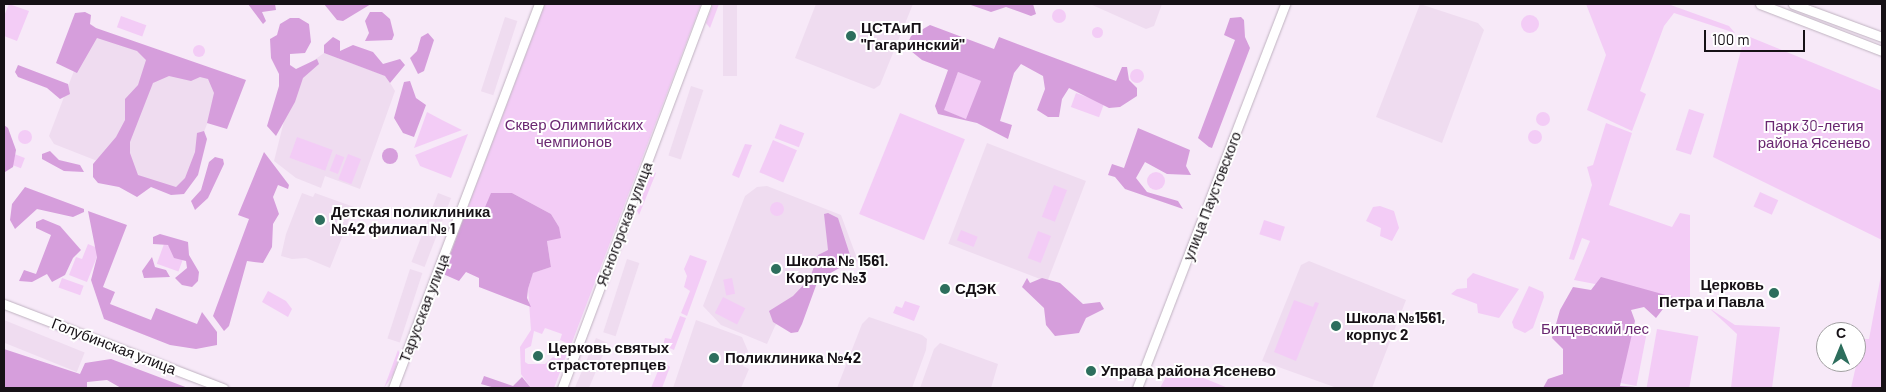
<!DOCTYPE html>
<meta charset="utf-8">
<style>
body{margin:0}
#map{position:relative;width:1886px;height:392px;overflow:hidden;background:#f7e9f8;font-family:Barlow,sans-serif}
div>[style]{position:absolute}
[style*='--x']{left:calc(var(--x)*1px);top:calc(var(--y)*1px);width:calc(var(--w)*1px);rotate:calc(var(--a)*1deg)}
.built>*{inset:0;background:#efdcf0;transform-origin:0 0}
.green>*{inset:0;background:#f3ccf6;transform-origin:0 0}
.round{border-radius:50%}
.forest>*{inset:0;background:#d69edc}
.roads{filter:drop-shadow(0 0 1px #bfb2c0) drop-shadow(0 0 1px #bfb2c0)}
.secondary>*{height:9px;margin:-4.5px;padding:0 4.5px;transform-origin:4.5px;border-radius:4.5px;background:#fff}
.dots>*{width:14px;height:14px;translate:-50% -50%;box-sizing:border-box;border:2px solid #fff;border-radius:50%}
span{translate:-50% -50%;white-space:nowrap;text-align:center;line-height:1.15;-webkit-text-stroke:4px #fff;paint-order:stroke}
.poi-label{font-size:15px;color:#161116;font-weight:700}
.left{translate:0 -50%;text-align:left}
.right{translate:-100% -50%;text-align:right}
.park-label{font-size:15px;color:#6a2771}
.street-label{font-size:15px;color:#161116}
.frame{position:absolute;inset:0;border:5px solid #161116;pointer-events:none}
.north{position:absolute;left:1816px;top:322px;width:50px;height:50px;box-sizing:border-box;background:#fff;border:1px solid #a2a0a2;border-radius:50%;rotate:0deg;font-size:14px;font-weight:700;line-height:20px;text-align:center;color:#161116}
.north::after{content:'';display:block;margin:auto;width:18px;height:22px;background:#2d6e5d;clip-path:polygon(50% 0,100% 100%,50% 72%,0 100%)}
.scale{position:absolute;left:1704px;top:30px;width:101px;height:22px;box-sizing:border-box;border:2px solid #161116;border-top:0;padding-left:6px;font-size:15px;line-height:18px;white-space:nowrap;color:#161116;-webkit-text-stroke:4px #fff;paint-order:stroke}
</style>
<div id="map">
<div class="built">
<div style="left:723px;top:4px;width:14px;height:72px"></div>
<div style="clip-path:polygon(816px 4px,913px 4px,880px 85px,874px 89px,795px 58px)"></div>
<div style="clip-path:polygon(1090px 4px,1162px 4px,1154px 26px,1146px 29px)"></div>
<div style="clip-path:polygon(1420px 4px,1478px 23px,1484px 30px,1442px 143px,1376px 117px)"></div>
<div style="left:505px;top:17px;width:13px;height:78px;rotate:18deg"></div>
<div style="clip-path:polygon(91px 33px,150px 53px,112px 162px,105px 164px,54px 144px,49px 136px,87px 37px)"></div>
<div style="clip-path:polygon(324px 53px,386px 76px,395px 91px,360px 189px,325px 176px,321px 188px,296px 178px,274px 161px,287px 109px,289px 78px)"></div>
<div style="clip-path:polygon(158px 60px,214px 76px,221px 88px,181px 191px,120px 169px)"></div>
<div style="left:691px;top:86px;width:13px;height:73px;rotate:18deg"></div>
<div style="left:987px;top:143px;width:106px;height:108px;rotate:21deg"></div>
<div style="clip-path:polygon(767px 186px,841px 215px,858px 261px,822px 274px,775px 326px,767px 344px,721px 325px,703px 306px,745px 196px,757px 187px)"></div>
<div style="clip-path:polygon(302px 193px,313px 197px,315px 193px,354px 207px,330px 268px,306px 258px,292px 259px,281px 256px,286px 234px)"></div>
<div style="left:438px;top:193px;width:14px;height:74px;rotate:21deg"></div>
<div style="left:627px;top:259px;width:13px;height:77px;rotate:18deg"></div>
<div style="clip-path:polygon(1309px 261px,1406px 300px,1372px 388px,1337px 388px,1262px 361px,1301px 265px)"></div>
<div style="left:410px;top:269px;width:13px;height:73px;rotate:18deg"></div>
<div style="clip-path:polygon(869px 317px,922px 335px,927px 339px,926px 350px,912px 388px,837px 388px,862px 324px)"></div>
<div style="left:4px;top:320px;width:87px;height:21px;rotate:22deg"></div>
<div style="clip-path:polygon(696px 320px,742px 337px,748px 351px,743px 366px,749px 369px,741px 388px,673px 388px)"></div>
<div style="left:596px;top:338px;width:13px;height:53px;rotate:23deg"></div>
<div style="clip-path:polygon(940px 343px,998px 364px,991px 388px,920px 388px,934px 349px)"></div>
</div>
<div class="green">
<div style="clip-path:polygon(9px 4px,29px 11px,17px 41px,4px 36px,4px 16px)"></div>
<div style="clip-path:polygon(545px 4px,701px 4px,571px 345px,560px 340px,562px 334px,545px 328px,542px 334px,534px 331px,531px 346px,525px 349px,525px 362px,528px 364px,545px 364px,553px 357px,557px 359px,563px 349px,568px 351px,554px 388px,531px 388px,521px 374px,520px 347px,531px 330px,528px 289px,533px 273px,551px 267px,547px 241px,559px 227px,551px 214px,512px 193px,483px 212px,464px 217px)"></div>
<div style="clip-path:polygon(713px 4px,719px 4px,710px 28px,706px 23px)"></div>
<div style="clip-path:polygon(1586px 4px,1668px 4px,1729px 26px,1735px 33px,1674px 13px,1664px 26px,1640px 91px,1646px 94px,1632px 131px,1587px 110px,1606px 55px)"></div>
<div class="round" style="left:1052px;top:9px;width:14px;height:14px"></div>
<div class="round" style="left:1521px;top:15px;width:18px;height:18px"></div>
<div style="left:121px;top:16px;width:27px;height:12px;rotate:20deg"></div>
<div class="round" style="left:1091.5px;top:26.5px;width:11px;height:11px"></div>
<div style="clip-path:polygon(1745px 35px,1882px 91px,1882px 240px,1713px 157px)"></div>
<div class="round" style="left:193px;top:45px;width:12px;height:12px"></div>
<div class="round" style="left:1130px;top:69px;width:14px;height:14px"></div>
<div style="left:958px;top:72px;width:25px;height:41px;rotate:21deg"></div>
<div style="left:1076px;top:93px;width:30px;height:15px;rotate:20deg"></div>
<div style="left:1689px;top:109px;width:16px;height:43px;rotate:18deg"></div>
<div style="clip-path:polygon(427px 112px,442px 120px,462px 130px,414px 148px)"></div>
<div class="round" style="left:1536px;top:112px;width:14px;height:14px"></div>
<div style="left:900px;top:113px;width:70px;height:109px;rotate:22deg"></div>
<div style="clip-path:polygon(1606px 123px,1632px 133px,1609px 205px,1672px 227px,1680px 213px,1690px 215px,1690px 302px,1574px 280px,1590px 241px,1582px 238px,1574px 260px,1569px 259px,1592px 185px,1587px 167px,1593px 165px)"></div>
<div style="left:780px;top:124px;width:26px;height:15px;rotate:21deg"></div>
<div class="round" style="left:1528px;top:130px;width:14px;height:14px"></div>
<div class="round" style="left:18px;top:130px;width:14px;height:14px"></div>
<div style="clip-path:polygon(468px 134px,451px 178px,420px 166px,415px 155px)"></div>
<div style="left:297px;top:137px;width:38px;height:22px;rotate:20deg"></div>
<div style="left:773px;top:140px;width:26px;height:35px;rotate:23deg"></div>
<div style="clip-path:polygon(745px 144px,752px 145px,739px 178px,732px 175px)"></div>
<div style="left:9px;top:152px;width:17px;height:11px;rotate:21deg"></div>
<div style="left:336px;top:154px;width:9px;height:18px;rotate:21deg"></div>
<div style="left:348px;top:154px;width:14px;height:27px;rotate:21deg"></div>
<div style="clip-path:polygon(654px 172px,656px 173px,639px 215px,636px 208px,639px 209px,649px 173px)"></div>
<div class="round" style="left:1147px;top:172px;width:18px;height:18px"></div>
<div style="left:1054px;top:185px;width:14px;height:34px;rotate:21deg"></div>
<div style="left:1760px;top:192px;width:20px;height:16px;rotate:24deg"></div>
<div class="round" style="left:770px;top:202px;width:14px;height:14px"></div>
<div style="clip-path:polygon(1380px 206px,1394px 211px,1399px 228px,1392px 241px,1380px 236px,1381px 228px,1366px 221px,1373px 207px)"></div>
<div style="left:1264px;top:220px;width:22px;height:15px;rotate:18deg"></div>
<div style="left:961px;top:230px;width:18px;height:11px;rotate:22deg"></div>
<div style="left:1038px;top:231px;width:14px;height:29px;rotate:21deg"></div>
<div style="clip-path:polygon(88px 244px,100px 249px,87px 282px,69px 275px,76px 257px,82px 259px)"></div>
<div style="left:164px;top:244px;width:23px;height:21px;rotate:20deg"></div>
<div style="clip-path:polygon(690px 255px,707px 261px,687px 316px,681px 313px,690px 291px,684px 287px,687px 276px,684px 269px)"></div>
<div style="clip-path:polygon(1882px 270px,1882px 388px,1851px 388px,1862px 339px,1869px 339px)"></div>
<div style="clip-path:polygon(1473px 273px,1519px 289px,1499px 318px,1478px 313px,1477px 304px,1451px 294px,1457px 289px,1467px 288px,1467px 279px)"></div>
<div style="left:62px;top:278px;width:23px;height:10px;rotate:20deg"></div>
<div style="left:732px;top:278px;width:16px;height:9px;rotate:79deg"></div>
<div style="clip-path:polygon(1529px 286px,1543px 292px,1544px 297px,1533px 328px,1525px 333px,1514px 328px,1512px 322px)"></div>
<div style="clip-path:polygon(268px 291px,286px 301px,292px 309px,288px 317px,262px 302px)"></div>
<div style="left:723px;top:297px;width:25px;height:18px;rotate:27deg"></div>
<div style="clip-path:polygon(1294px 300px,1313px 307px,1315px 302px,1319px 303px,1296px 361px,1274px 352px)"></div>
<div style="clip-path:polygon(905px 301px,920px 306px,914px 321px,893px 313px,896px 306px,902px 308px)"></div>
<div style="clip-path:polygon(1709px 308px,1735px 325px,1780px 327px,1772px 388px,1731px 388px,1737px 334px)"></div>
<div style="clip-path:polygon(680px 316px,686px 318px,674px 350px,663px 345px,665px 338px,671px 339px)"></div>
<div style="left:1632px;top:325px;width:16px;height:59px;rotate:11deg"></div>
<div style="left:1657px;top:329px;width:42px;height:59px;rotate:10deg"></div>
<div style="clip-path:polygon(398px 350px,400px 354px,393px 375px,384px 388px)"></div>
<div style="clip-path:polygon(662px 361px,670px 367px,662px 388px,651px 388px)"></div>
<div style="clip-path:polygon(1179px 368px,1228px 388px,1229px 388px,1160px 388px,1169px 371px)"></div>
</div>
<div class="forest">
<div style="clip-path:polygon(248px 4px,275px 4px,276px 10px,262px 12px,266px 21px,263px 24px)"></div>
<div style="clip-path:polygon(324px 4px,371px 4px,343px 21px,337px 20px)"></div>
<div style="clip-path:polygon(968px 4px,1033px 4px,1036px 14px,1031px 16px,1006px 7px,991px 12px)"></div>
<div style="clip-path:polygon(85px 12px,91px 15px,90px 24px,96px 28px,246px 80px,227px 129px,207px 123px,214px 93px,208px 79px,200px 77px,191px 81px,169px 76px,153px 83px,130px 142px,130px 153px,138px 175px,176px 187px,185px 178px,195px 152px,197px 133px,204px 131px,207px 139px,198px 175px,184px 194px,171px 195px,151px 187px,137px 197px,119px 187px,98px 183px,93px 177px,93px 164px,116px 137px,125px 120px,125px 99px,138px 85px,146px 60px,137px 51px,97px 38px,77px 73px,56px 63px,75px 13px)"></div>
<div style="clip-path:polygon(370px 12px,382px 12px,390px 19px,394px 35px,392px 40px,365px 41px,369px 33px,365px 21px)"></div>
<div style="clip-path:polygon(1241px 17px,1244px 20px,1245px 37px,1250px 48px,1212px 148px,1209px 147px,1198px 138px,1235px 40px,1224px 35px,1230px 18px)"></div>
<div style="clip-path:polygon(290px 18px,299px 18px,309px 24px,311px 42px,305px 53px,290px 54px,290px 65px,296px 69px,317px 59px,319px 64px,303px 78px,295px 102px,276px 136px,267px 126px,279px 86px,279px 74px,271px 58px,270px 39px,277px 35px,280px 24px)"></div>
<div style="clip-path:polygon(evenodd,930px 25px,994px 49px,999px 37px,1116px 81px,1122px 67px,1127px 67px,1129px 80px,1137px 88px,1137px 96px,1120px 107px,1109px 108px,1069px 88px,1062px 99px,1059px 117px,1048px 117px,1037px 110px,1045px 89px,1043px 76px,1021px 64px,1014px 73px,1000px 121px,1012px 125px,1008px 139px,977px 123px,938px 114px,935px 106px,948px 70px,922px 60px,906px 47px,911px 36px,930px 25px,958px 72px,981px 81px,966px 119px,944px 110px,958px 72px)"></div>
<div style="clip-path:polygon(428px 33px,434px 40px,424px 71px,418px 74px,410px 58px,417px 51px,421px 37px)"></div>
<div style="clip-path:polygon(333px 37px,340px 41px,340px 51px,353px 45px,373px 52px,383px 64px,400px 59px,405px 65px,390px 83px,385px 76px,324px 53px,324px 45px)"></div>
<div style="clip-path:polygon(18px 65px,68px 84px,70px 94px,60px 99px,47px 88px,18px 77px,15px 72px)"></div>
<div style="clip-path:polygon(410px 81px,416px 98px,426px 105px,414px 137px,403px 133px,394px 118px,404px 82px)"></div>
<div style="clip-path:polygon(4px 125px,8px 128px,16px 150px,13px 167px,5px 172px)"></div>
<div style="clip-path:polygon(1138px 128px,1190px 150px,1186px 166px,1191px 175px,1167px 174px,1145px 162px,1136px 178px,1147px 192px,1178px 201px,1183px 209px,1125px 189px,1115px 177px,1108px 175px,1112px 164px,1124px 168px)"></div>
<div class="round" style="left:382px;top:148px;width:16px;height:16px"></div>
<div style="clip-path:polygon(50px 151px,59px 160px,80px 165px,84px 172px,64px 171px,42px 159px,42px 154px)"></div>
<div style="clip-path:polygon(264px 152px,289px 185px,288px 189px,278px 185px,273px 197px,279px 214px,273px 224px,272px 247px,263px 263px,247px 261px,229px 326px,224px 331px,213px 316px,249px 219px,238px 215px)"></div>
<div style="clip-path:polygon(215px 157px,223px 159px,224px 164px,208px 198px,195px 210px,191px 201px,201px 190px,209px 162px)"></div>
<div style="clip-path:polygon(25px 187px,84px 209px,84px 212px,73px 217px,37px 209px,15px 229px,10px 220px,12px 204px)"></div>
<div style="clip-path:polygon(491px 193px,512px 193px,551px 214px,559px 227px,561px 238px,547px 241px,551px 267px,533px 273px,528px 289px,527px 298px,531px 307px,479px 287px,479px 278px,466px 272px,459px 281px,443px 274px,464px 217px,483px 212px)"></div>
<div style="clip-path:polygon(88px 211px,127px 225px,103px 287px,115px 292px,110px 304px,151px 320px,156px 308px,197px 324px,202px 312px,217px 332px,217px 345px,196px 349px,170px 345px,104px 319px,91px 280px,97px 257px)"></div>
<div style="clip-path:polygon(828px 213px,838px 218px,852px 261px,818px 280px,802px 324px,798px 332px,791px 333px,773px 322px,769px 311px,793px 296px,810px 278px,818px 255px,828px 250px,824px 214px)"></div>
<div style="clip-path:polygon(43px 219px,60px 226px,81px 250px,73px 258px,65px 275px,52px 282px,47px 274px,32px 282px,19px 281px,24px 270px,36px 274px,51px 235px,36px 228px,36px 222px)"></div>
<div style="clip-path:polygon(160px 234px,188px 242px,189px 255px,199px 272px,198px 281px,192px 287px,182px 285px,175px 278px,187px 268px,186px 261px,174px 258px,168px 245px,153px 244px,153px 237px)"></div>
<div style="clip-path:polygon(152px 257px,155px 267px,166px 270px,170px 277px,144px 278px,142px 271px)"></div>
<div style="clip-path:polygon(1601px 277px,1691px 302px,1666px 305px,1656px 318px,1644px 307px,1631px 310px,1635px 321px,1620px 386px,1651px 388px,1543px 388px,1548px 379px,1563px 374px,1563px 349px,1552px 338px,1560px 310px,1573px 287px,1591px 290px)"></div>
<div style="clip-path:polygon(1027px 278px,1030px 283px,1042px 278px,1060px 283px,1083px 304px,1100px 302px,1104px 309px,1086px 318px,1079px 333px,1055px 336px,1046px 325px,1044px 308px,1022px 287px)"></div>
<div style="clip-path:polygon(4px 349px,80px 374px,85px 363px,111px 359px,188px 388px,121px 388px,107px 380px,87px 382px,87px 388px,4px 388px)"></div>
<div style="clip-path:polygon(484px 376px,513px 386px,522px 377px,531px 388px,495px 388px,481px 384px)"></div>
</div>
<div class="roads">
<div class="secondary">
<div style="--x:1760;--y:4;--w:131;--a:21.1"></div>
<div style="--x:1793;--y:4;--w:95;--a:20.3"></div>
<div style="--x:4;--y:304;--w:235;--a:21"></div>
<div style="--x:393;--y:388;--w:411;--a:-69.2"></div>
<div style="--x:562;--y:388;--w:410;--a:-69.4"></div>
<div style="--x:1137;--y:388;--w:412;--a:-68.9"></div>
</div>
</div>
<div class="dots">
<div style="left:851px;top:36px;background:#2d6e5d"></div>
<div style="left:320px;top:220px;background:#2d6e5d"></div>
<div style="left:776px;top:269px;background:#2d6e5d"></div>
<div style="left:945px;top:289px;background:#2d6e5d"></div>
<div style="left:1774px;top:293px;background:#2d6e5d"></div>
<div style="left:1336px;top:326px;background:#2d6e5d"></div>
<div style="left:538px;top:356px;background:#2d6e5d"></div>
<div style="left:714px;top:358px;background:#2d6e5d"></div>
<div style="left:1091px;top:371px;background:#2d6e5d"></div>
</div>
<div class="poi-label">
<span class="left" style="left:861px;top:36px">ЦСТАиП<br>"Гагаринский"</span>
<span class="left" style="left:331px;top:220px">Детская поликлиника<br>№42 филиал № 1</span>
<span class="left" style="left:786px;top:269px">Школа № 1561.<br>Корпус №3</span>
<span class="right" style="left:1764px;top:293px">Церковь<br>Петра и Павла</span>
<span class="left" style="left:955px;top:289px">СДЭК</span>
<span class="left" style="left:1346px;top:326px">Школа №1561,<br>корпус 2</span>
<span class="left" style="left:548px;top:356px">Церковь святых<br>страстотерпцев</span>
<span class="left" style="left:725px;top:358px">Поликлиника №42</span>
<span class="left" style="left:1101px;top:371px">Управа района Ясенево</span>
</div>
<div class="park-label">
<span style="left:574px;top:133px">Сквер Олимпийских<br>чемпионов</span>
<span style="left:1814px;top:134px">Парк 30-летия<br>района Ясенево</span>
<span style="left:1595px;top:329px">Битцевский лес</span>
</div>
<div class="street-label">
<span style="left:1212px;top:196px;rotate:-69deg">улица Паустовского</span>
<span style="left:624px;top:224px;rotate:-69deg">Ясногорская улица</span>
<span style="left:424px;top:308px;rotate:-69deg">Тарусская улица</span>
<span style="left:114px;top:346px;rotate:21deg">Голубинская улица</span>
</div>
<div class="frame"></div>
<div class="north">С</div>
<div class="scale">100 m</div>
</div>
